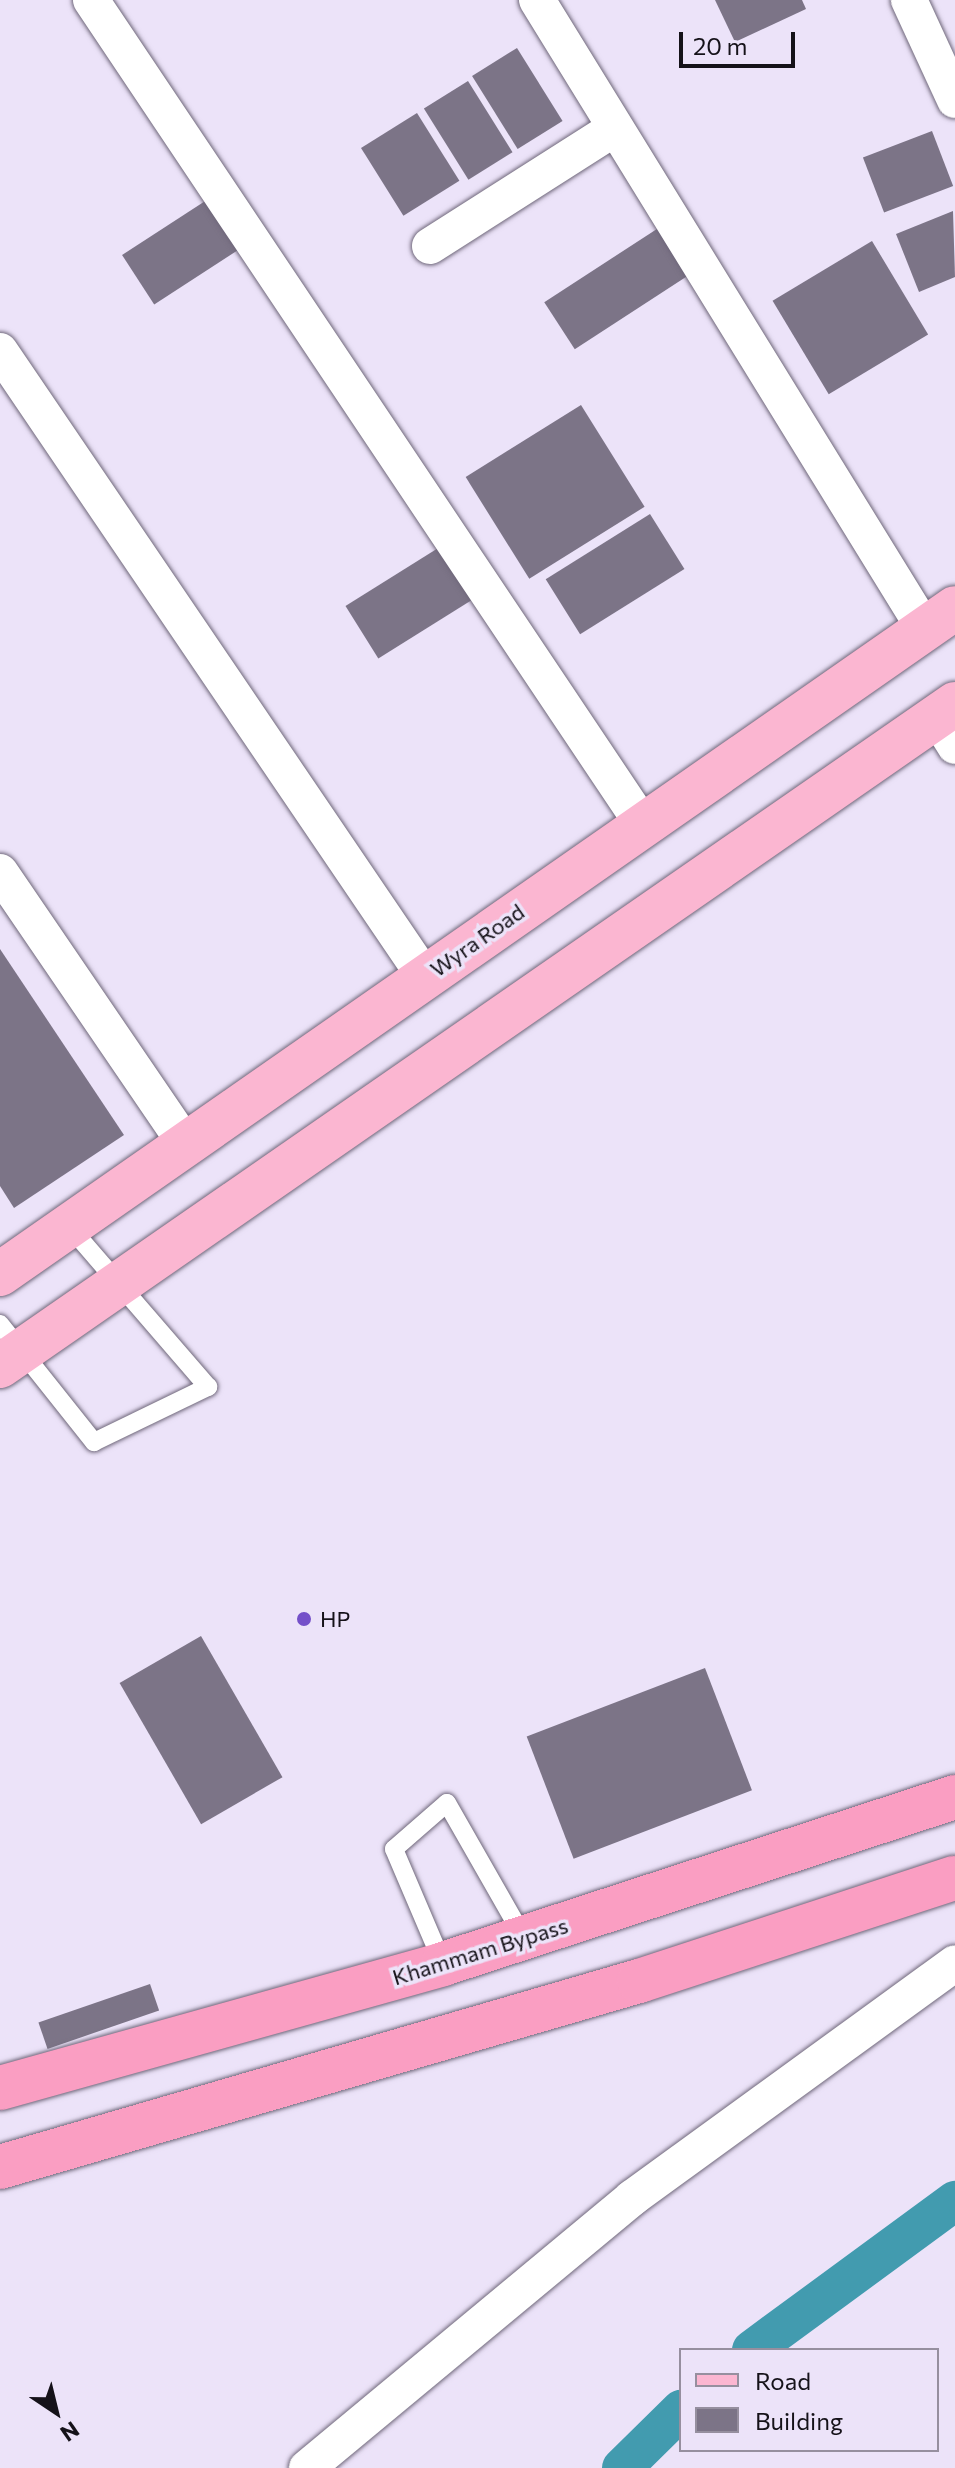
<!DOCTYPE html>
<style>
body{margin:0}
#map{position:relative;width:955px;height:2468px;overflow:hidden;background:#ece3f9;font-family:Commissioner,sans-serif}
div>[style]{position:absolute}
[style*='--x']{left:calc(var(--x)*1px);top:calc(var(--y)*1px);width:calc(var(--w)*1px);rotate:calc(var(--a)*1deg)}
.canal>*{height:40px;margin:-20px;padding:0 20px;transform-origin:20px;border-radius:20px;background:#429baf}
.building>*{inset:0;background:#7c7487;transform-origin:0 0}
.roads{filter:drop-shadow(0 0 2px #6f677a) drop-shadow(0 0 2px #6f677a)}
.service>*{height:18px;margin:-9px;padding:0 9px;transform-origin:9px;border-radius:9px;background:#fff}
.minor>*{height:36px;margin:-18px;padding:0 18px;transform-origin:18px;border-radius:18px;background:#fff}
.primary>*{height:44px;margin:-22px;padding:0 22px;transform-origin:22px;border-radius:22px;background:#fbb6d1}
.trunk>*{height:44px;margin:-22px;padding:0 22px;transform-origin:22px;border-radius:22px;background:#fa9ec2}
.dots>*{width:22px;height:22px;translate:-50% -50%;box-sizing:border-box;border:4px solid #ece3f9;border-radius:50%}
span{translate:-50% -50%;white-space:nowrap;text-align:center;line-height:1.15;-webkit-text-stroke:7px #ece3f9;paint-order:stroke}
.street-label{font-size:22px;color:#151219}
.poi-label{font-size:22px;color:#151219}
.left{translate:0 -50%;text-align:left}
.legend{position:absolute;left:679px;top:2348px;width:260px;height:104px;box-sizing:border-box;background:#ece3f9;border:2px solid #968f9f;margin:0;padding:10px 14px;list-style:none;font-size:24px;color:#151219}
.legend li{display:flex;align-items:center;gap:16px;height:40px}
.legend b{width:40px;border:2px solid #968f9f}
.north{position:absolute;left:16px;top:2372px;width:80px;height:80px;-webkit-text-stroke:6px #ece3f9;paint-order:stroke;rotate:145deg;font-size:22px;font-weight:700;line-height:32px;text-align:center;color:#151219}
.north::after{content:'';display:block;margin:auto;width:28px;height:36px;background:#151219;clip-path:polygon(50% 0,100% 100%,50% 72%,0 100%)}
.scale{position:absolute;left:679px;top:32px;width:116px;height:36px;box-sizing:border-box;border:4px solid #151219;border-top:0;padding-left:10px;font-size:24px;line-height:28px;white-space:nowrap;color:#151219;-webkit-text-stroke:6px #ece3f9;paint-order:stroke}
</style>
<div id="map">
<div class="canal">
<div style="--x:752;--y:2350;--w:252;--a:-36.3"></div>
<div style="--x:622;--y:2468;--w:83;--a:-44.5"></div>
</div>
<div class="building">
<div style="clip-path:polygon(715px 0,802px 0,806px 9px,735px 42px)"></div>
<div style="left:517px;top:48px;width:86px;height:53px;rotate:58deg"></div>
<div style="left:468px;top:81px;width:84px;height:52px;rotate:58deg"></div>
<div style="left:417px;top:113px;width:80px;height:66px;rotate:58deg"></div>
<div style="left:932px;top:131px;width:59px;height:74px;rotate:69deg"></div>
<div style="left:216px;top:194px;width:59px;height:112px;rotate:57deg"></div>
<div style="clip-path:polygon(953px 211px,955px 277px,919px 292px,896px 234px)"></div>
<div style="left:660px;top:227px;width:56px;height:138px;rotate:57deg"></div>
<div style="left:872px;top:241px;width:109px;height:116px;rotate:59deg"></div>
<div style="left:581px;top:405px;width:120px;height:136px;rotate:58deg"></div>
<div style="left:650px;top:514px;width:65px;height:123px;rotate:58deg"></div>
<div style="left:443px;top:545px;width:62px;height:115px;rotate:58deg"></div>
<div style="clip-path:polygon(0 949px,124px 1135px,14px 1208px,0 1186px)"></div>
<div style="left:201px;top:1636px;width:163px;height:94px;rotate:60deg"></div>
<div style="left:705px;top:1668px;width:131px;height:191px;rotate:69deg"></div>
<div style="left:150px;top:1984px;width:28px;height:118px;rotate:71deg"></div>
</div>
<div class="roads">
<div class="service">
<div style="--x:0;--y:1324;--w:151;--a:51.5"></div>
<div style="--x:94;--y:1442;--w:127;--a:-25.8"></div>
<div style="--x:208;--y:1387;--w:213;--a:-130.8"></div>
<div style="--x:443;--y:1964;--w:125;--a:-113.1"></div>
<div style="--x:394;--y:1849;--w:70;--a:-41"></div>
<div style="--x:447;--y:1803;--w:155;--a:60.3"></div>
</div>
<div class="minor">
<div style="--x:91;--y:0;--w:993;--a:56.21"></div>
<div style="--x:537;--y:0;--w:738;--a:58.36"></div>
<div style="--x:909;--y:0;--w:110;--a:65.3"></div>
<div style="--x:430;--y:246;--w:218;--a:-32.5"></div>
<div style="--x:0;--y:351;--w:757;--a:55.83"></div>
<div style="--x:937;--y:717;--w:34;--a:58"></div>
<div style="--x:0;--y:872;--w:330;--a:55.7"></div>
<div style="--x:307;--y:2468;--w:423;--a:-39.7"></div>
<div style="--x:632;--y:2198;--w:399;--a:-36"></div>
</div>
<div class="primary">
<div style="--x:0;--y:1274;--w:1164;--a:-34.89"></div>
<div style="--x:0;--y:1366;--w:1162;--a:-34.73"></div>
</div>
<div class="trunk">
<div style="--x:0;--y:2088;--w:460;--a:-15.6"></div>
<div style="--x:443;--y:1964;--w:539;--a:-18.06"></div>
<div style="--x:0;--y:2167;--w:666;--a:-16.23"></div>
<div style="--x:639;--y:1981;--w:332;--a:-18.1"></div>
</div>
</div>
<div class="dots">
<div style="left:304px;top:1619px;background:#7450c9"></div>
</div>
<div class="street-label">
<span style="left:477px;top:940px;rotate:-35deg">Wyra Road</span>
<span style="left:480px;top:1951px;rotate:-17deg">Khammam Bypass</span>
</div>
<div class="poi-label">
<span class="left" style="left:320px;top:1619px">HP</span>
</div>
<ul class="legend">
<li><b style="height:10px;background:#fbb6d1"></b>Road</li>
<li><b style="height:22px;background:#7c7487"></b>Building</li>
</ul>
<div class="north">N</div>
<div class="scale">20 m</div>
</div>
